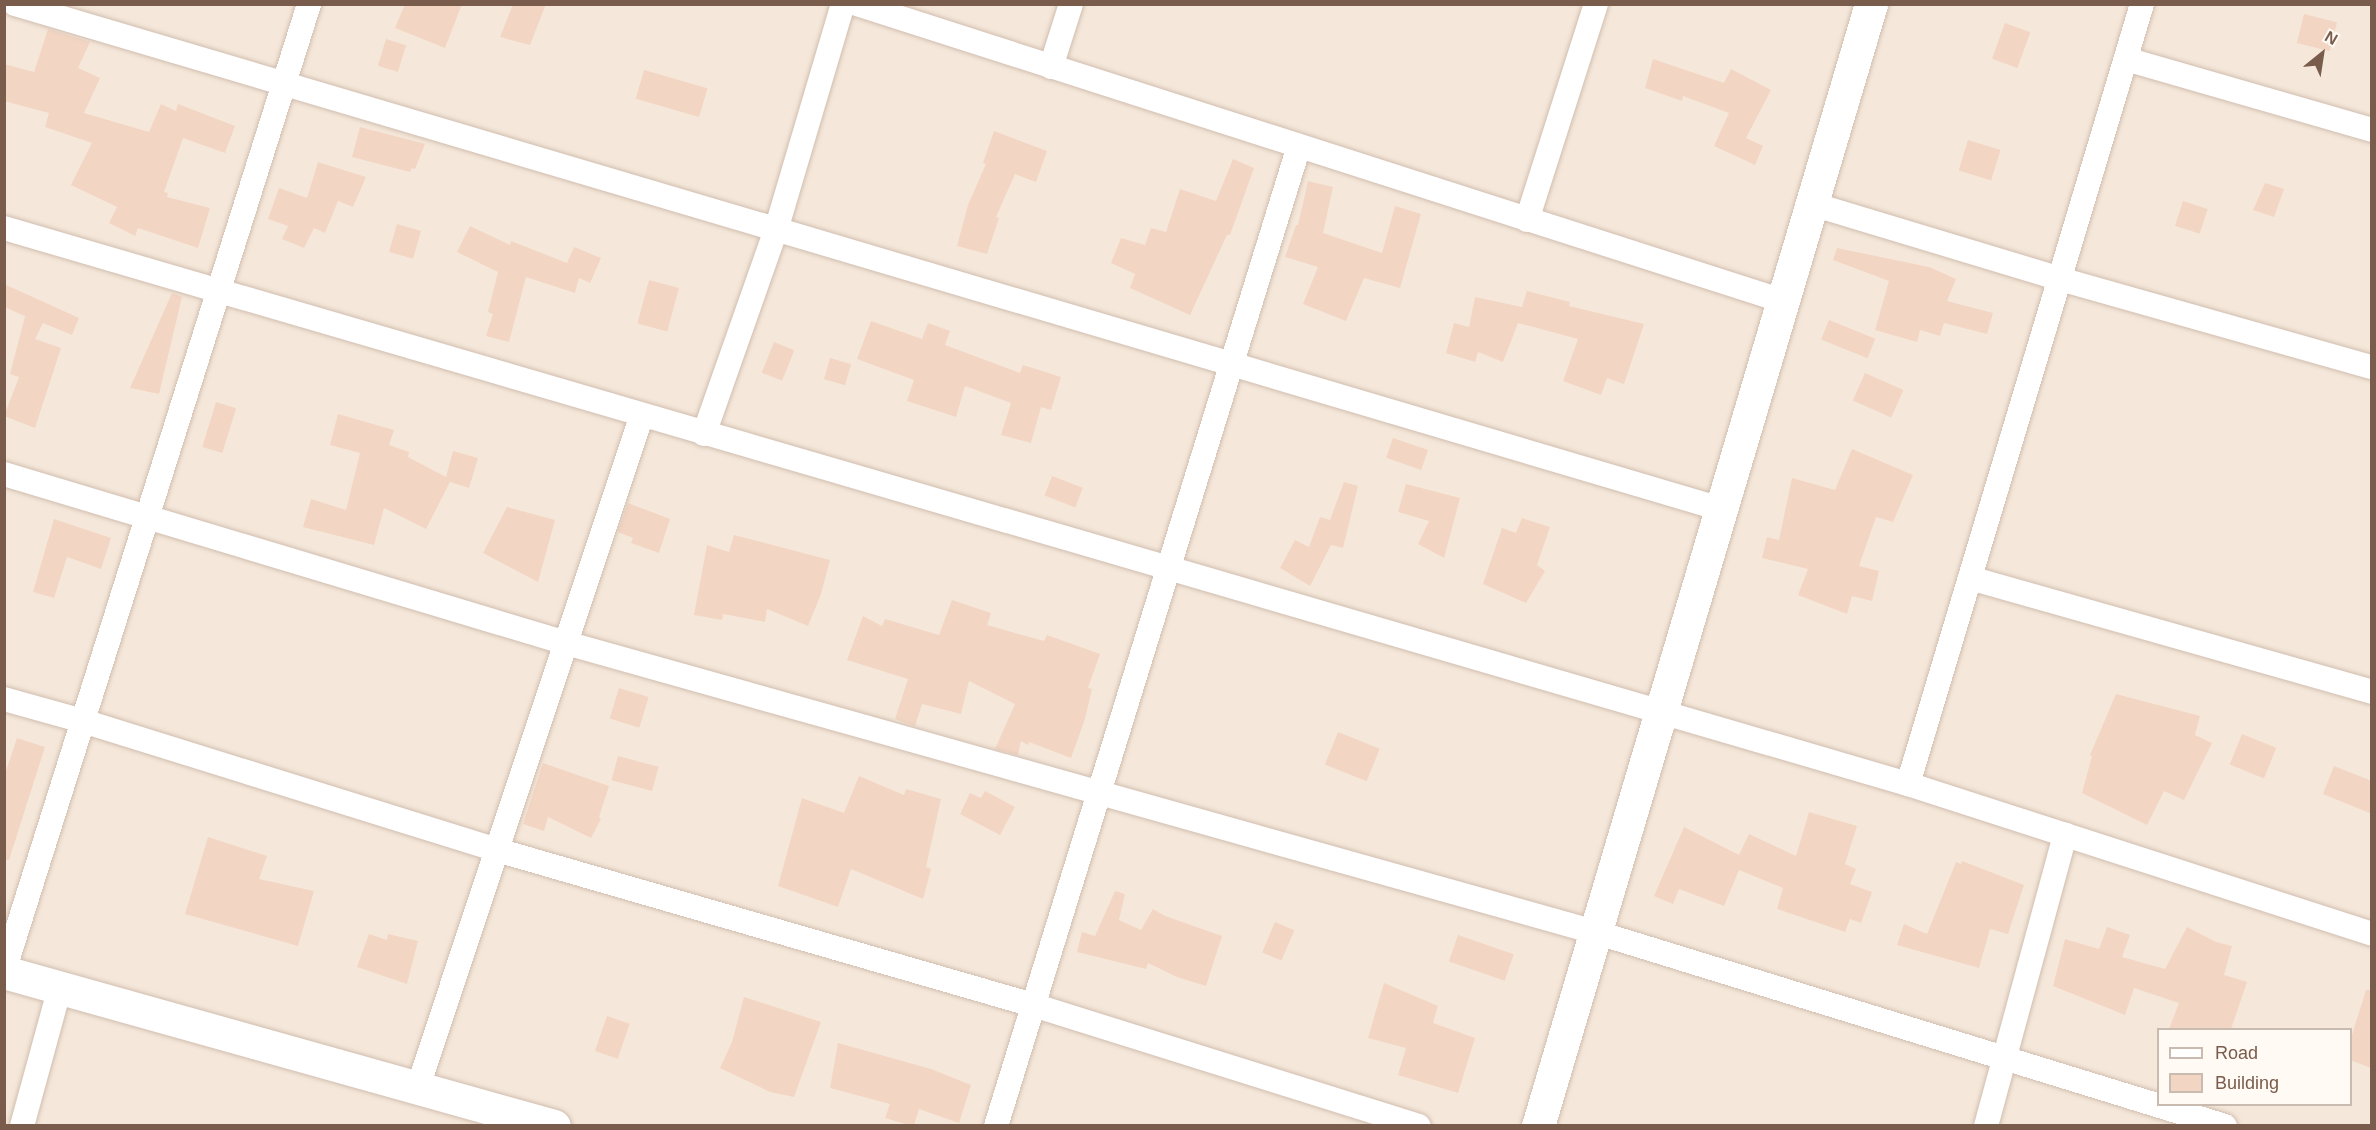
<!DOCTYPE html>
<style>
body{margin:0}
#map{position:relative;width:2376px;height:1130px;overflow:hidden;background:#fdf6ec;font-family:Arial,sans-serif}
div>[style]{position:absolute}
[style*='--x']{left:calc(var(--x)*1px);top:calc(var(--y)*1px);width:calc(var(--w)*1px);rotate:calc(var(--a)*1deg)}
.residential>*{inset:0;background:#f5e8da}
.building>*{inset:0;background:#f3d5c3;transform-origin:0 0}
.roads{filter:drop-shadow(0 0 2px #d1beb0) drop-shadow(0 0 2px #d1beb0)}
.street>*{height:24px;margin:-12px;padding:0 12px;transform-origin:12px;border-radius:12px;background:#fff}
.secondary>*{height:33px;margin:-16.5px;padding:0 16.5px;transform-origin:16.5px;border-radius:16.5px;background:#fff}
span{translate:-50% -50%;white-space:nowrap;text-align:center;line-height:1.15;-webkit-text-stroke:6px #fffaf3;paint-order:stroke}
.frame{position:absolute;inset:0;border:6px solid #7a5c4d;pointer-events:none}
.legend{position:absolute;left:2157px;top:1028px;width:195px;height:78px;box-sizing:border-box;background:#fffaf3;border:2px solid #cabbb1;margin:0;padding:8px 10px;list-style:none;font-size:18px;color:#7a5c4d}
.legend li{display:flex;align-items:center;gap:12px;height:30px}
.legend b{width:30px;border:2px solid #cabbb1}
.north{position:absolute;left:2292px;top:24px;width:60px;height:60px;-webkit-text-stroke:4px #fffaf3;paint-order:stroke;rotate:30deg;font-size:16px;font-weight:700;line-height:24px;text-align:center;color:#7a5c4d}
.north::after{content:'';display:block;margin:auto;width:21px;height:27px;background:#7a5c4d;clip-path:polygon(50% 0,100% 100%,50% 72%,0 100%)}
</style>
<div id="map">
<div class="residential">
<div style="clip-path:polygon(evenodd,5px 5px,2371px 5px,2371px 1125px,5px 1126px,5px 5px,2158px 1030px,2350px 1030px,2350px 1104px,2158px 1104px,2158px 1030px)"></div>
</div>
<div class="building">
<div style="clip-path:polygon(405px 4px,462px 4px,445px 48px,395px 28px)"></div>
<div style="clip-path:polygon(513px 4px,546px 4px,530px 45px,500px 37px)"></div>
<div style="left:2304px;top:14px;width:34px;height:30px;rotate:14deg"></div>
<div style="left:2005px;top:23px;width:27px;height:38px;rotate:20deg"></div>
<div style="clip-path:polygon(48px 29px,90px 42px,78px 68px,100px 78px,84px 113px,149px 132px,161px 104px,176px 111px,178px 104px,235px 126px,225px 153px,183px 138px,164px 192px,168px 193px,167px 197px,210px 208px,198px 248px,138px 228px,135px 236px,109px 223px,117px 207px,71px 185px,92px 143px,45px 127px,49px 113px,4px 101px,4px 64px,34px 72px)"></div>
<div style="left:386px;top:39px;width:21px;height:28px;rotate:17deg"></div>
<div style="clip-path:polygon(1653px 59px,1724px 83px,1731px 69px,1771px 90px,1746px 138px,1763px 146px,1755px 165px,1714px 146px,1729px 113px,1683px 96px,1682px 101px,1645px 88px)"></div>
<div style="left:644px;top:70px;width:66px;height:30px;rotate:16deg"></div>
<div style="clip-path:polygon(360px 127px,425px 144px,415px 169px,412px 168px,410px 172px,352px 157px)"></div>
<div style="clip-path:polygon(994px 131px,1047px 151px,1036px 182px,1015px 174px,996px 217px,999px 218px,987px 254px,957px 246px,968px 205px,986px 164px,983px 163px)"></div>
<div style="left:1968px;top:140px;width:34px;height:32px;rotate:17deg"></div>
<div style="clip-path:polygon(1233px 159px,1254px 168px,1230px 235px,1227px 235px,1190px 315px,1130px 288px,1135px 274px,1111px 263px,1121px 238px,1145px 245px,1151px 228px,1166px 232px,1180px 189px,1216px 201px)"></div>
<div style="clip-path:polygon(318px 162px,366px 177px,353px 207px,338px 201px,325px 233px,314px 228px,304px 248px,282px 239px,288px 226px,268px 219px,279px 188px,307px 198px)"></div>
<div style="clip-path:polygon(1308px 181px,1333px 187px,1323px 233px,1382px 253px,1395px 206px,1421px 214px,1400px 288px,1364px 278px,1346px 321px,1303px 304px,1318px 267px,1285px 257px,1296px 225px,1298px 225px)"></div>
<div style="clip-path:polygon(2265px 183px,2284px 189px,2274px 217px,2253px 210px)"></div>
<div style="left:2183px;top:201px;width:26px;height:26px;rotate:18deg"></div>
<div style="left:397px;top:224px;width:25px;height:29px;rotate:16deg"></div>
<div style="clip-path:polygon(470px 226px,510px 245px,511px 241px,567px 263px,574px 247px,601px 258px,590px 283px,579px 278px,575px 293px,526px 277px,509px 342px,486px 336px,493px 314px,488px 312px,498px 272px,457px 252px)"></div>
<div style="clip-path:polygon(1837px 248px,1929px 267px,1956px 279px,1947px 301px,1993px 313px,1987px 334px,1944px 323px,1940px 336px,1920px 330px,1917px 342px,1875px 330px,1889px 281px,1833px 260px)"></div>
<div style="left:649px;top:280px;width:31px;height:45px;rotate:15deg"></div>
<div style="clip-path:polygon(4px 284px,79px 318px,72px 335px,43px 323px,35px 339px,61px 348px,35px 428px,4px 416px,19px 377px,10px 374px,25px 316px,4px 307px)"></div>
<div style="clip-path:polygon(1527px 291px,1570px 302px,1569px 306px,1644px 324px,1624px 384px,1607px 378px,1601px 395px,1563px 381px,1578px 339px,1518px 323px,1503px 362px,1478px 352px,1475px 362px,1446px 353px,1454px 323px,1469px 327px,1475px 297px,1522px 307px)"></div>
<div style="clip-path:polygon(172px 293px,182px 297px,159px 394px,130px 388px)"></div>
<div style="left:1829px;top:320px;width:50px;height:21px;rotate:22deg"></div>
<div style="clip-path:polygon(871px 321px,922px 339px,928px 323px,950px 331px,945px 345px,1020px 373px,1023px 365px,1061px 377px,1051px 410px,1041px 407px,1031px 443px,1001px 435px,1011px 403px,965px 386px,956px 417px,907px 401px,914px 380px,857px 359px)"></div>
<div style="left:774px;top:342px;width:22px;height:33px;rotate:22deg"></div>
<div style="left:830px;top:358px;width:22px;height:22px;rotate:16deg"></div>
<div style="left:1865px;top:373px;width:42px;height:30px;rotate:24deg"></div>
<div style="left:216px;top:402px;width:21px;height:47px;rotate:17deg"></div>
<div style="clip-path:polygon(338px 414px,394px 430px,389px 445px,409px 452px,408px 457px,446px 477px,453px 451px,478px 458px,469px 488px,450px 482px,426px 529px,384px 508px,374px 545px,303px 527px,311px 499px,346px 510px,360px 453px,330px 445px)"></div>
<div style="left:1393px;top:438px;width:37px;height:21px;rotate:19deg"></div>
<div style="clip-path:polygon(1852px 449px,1913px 475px,1893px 522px,1876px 517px,1859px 566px,1879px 571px,1872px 601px,1852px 596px,1847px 614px,1798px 595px,1808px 569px,1762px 558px,1767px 537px,1779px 540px,1792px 478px,1835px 490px)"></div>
<div style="left:1052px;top:476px;width:33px;height:21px;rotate:21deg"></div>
<div style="clip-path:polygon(1344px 482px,1358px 486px,1343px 548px,1331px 545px,1310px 586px,1280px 568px,1295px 540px,1309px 547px,1320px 517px,1330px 520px)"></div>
<div style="clip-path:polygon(1406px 484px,1460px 498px,1444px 558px,1418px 544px,1429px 521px,1398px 512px)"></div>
<div style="clip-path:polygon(628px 503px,670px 519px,659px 553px,631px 543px,633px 538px,618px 532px)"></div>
<div style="clip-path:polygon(507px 507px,555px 520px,538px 582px,483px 553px)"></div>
<div style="clip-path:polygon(1522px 518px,1550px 527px,1537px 565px,1545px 571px,1526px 603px,1483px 584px,1502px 528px,1516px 533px)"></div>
<div style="clip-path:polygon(54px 519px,111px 538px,101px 569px,67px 557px,54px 598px,33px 592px)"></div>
<div style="clip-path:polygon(734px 535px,830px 560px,821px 594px,808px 626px,767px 609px,765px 622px,723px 614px,722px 620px,694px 615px,707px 545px,729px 552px)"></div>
<div style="clip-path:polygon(952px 600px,991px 613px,987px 625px,1044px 641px,1047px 635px,1100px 654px,1088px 688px,1092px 689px,1085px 719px,1071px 758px,1029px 742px,1028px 745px,1021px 741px,1018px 755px,995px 749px,1015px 704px,969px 681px,961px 714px,922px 704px,915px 726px,895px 719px,908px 679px,847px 660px,863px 616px,882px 626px,885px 619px,939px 635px)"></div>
<div style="left:619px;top:688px;width:31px;height:32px;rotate:17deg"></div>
<div style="clip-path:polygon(2116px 694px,2200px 716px,2195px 735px,2212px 743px,2184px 800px,2164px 791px,2147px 825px,2082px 793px,2092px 756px,2090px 755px)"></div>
<div style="left:1338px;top:732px;width:45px;height:35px;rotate:22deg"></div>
<div style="left:2242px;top:734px;width:37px;height:33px;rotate:22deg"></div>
<div style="clip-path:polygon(17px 738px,45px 747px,9px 860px,4px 860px,4px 777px)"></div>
<div style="left:618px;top:756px;width:42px;height:25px;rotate:15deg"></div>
<div style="clip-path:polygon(543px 763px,609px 786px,599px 817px,601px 819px,591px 838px,548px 817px,544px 831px,523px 824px)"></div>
<div style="clip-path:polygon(2334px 766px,2372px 781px,2372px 814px,2323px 794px)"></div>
<div style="clip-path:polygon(859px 776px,904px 795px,906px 789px,941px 799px,926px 867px,931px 869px,923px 899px,851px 869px,838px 907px,778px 886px,802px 798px,844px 813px)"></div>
<div style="clip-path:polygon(985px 791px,1015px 807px,1000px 835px,960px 814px,970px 793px,981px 798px)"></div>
<div style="clip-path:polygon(1809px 812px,1857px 826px,1845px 864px,1856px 869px,1850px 884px,1872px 892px,1861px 923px,1850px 919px,1845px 932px,1777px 909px,1783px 888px,1739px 870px,1724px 906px,1679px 889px,1673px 904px,1654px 896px,1684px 827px,1739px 855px,1749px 834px,1796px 856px)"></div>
<div style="clip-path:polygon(208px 837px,267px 856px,259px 879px,314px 891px,298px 946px,185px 914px)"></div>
<div style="clip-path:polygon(1962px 861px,2024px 885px,2008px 934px,1990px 929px,1979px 968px,1897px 945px,1904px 924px,1927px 934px,1956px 862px,1961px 864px)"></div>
<div style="clip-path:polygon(1115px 891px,1125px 894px,1119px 920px,1141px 930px,1153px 909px,1165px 916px,1222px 936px,1206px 986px,1177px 977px,1148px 963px,1146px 969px,1077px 952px,1082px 932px,1095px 936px)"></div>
<div style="left:1275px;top:922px;width:21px;height:33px;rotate:23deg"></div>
<div style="clip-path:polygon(2107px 927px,2130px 935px,2122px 957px,2165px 969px,2187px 927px,2216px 942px,2232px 946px,2224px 975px,2247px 982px,2231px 1029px,2169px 1029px,2179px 1003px,2134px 988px,2125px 1015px,2053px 986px,2065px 939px,2099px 949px)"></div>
<div style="clip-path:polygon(369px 934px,387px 940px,388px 934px,418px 941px,407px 984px,357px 967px)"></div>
<div style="left:1458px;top:935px;width:59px;height:28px;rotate:19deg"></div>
<div style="clip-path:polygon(1384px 983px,1438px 1006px,1433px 1023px,1475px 1038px,1458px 1093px,1398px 1075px,1406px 1048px,1368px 1038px)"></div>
<div style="clip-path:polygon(2366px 990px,2372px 990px,2371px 1068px,2350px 1060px,2350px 1041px)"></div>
<div style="clip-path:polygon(744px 997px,821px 1022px,794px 1097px,770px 1092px,720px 1068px,732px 1042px)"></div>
<div style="left:607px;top:1016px;width:24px;height:37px;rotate:19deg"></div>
<div style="clip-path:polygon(838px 1043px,931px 1069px,971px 1085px,959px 1123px,919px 1109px,914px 1125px,909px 1125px,885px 1118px,890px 1104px,830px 1088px)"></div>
</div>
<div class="roads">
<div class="street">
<div style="--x:15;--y:4;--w:1779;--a:16.49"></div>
<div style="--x:857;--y:4;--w:972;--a:17.78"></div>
<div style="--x:2126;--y:59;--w:256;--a:16.1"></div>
<div style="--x:1051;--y:67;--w:66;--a:-72.4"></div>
<div style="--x:1812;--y:204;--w:259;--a:16.8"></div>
<div style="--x:2060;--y:279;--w:324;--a:15.8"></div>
<div style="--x:1527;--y:220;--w:227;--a:-72.3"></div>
<div style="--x:4;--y:228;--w:1984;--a:16.28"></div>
<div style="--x:1908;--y:784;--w:488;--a:17.9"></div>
<div style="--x:704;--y:434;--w:216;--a:-70.6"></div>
<div style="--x:776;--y:230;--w:236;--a:-73.5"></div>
<div style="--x:4;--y:474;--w:587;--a:16.74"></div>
<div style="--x:566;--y:643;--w:1069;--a:15.69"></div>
<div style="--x:1595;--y:932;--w:659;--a:17.12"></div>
<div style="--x:1970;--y:578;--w:418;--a:15.8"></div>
<div style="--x:4;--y:699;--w:82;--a:15.6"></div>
<div style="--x:83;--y:721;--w:434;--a:17.3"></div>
<div style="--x:497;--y:850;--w:558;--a:16.13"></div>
<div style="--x:1033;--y:1005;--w:404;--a:17.4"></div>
<div style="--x:1908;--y:784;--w:814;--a:-73.3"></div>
<div style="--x:4;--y:971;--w:1014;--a:-72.49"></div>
<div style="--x:418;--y:1087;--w:708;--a:-71.57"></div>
<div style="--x:22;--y:1126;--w:144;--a:-74.7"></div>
<div style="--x:996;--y:1126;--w:1026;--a:-72.82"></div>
<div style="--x:1986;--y:1126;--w:302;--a:-74.8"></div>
</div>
<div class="secondary">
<div style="--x:4;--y:972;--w:571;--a:15.64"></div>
<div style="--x:1538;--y:1126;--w:1170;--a:-73.47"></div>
</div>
</div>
<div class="frame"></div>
<ul class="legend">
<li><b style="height:8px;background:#fff"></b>Road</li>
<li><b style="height:16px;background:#f3d5c3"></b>Building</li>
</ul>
<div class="north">N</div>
</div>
